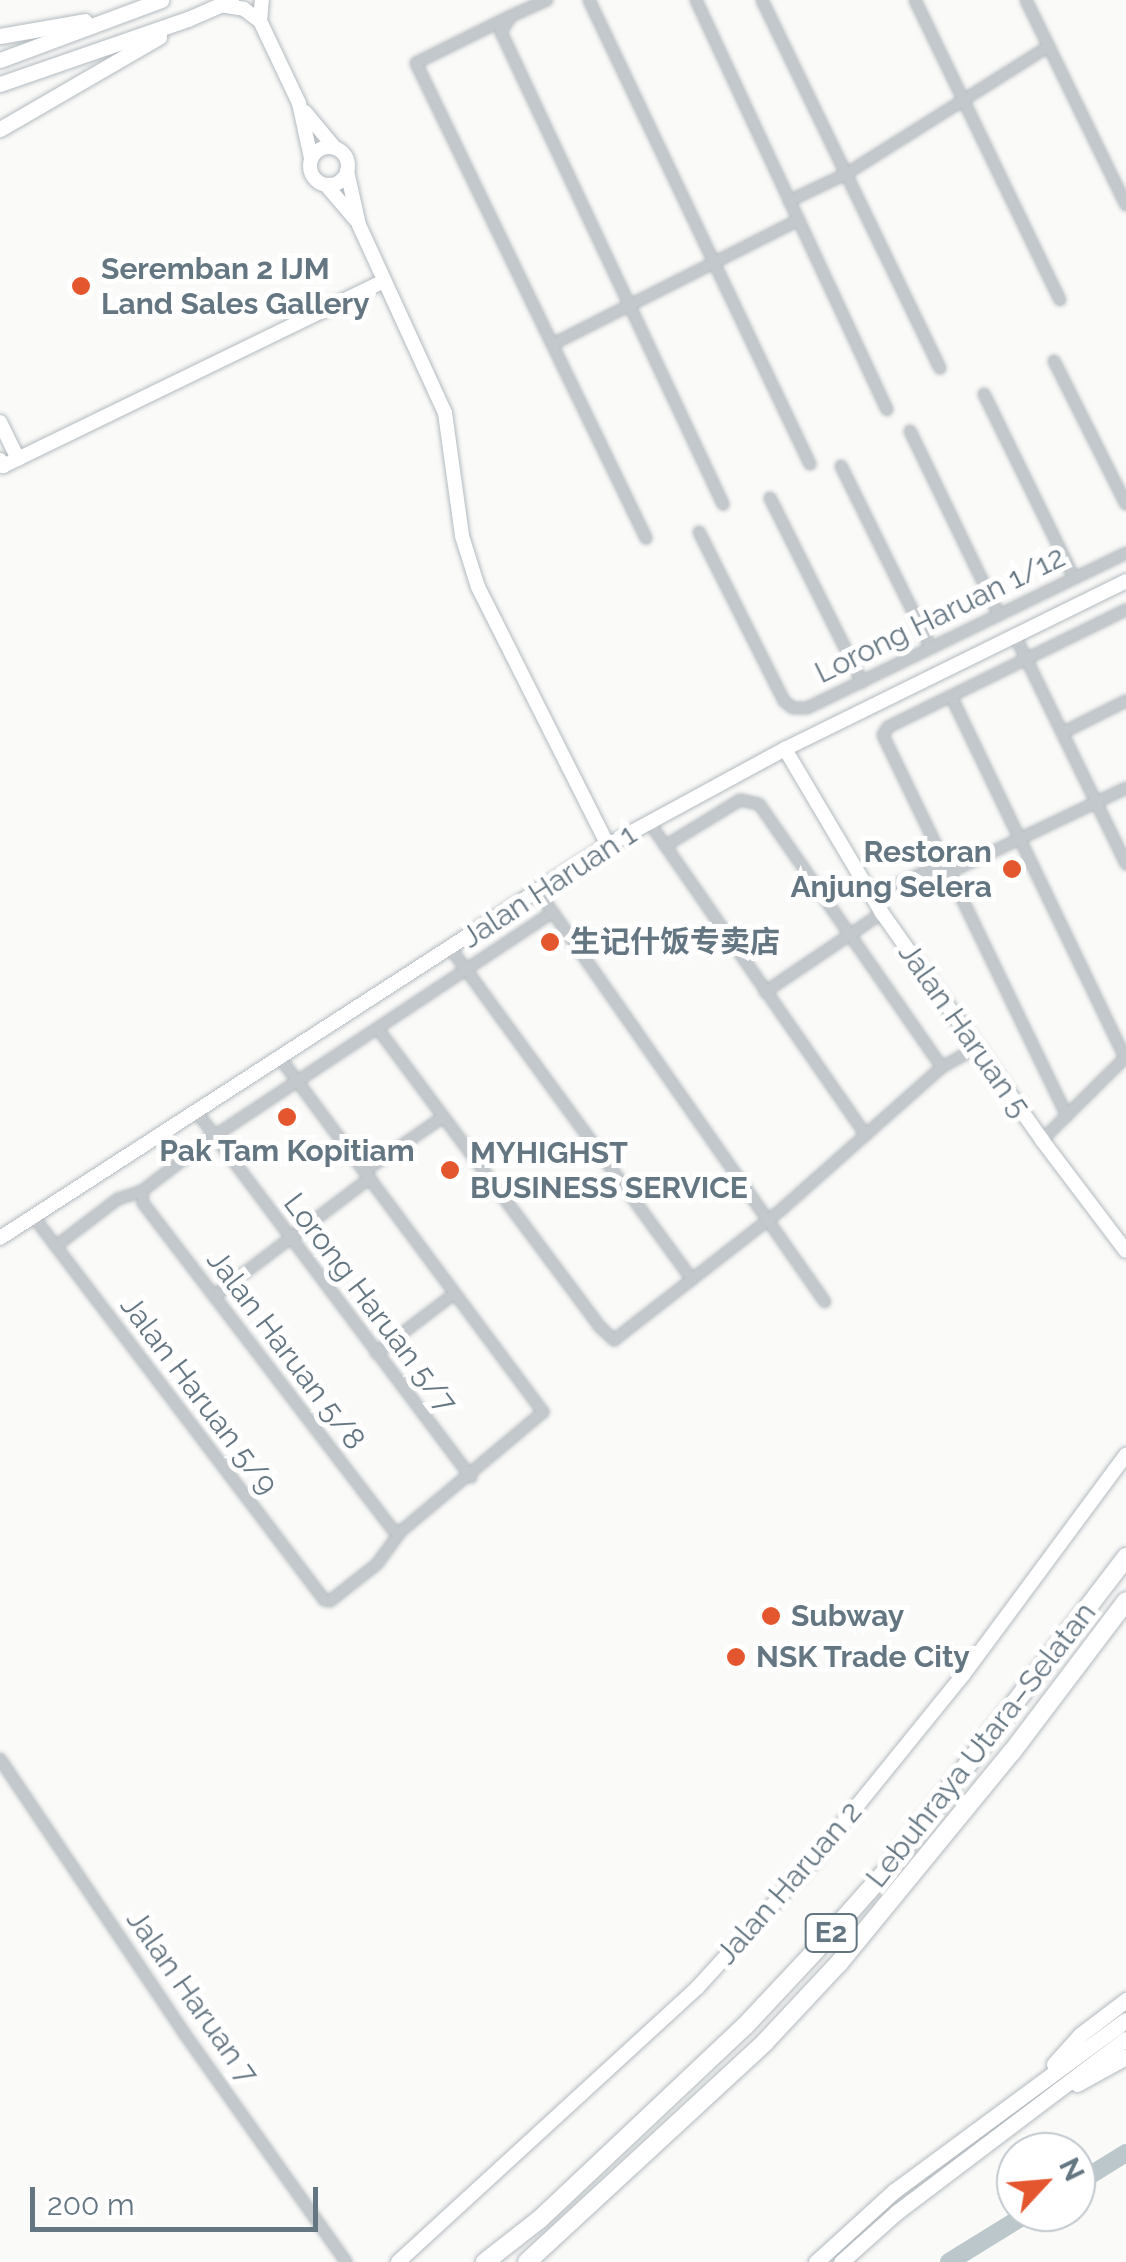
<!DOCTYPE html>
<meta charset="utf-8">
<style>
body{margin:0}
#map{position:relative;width:1126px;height:2262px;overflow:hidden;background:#fafaf8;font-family:Raleway,"Noto Sans SC",sans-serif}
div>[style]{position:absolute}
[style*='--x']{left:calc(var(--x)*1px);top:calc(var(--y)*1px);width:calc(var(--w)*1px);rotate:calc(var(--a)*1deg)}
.river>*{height:18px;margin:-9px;padding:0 9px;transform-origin:9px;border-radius:9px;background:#bbc7cb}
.roads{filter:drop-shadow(0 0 2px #b3babf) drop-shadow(0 0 2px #b3babf)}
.street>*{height:10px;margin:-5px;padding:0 5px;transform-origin:5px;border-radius:5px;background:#c3c8cc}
.secondary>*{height:14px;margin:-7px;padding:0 7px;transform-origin:7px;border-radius:7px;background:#fff}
.secondary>.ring{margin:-7px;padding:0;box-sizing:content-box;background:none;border:14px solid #fff;border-radius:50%}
.primary>*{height:15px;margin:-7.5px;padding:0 7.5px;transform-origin:7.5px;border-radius:7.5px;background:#fff}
.highway>*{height:18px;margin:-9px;padding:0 9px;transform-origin:9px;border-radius:9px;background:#fff}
.dots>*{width:28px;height:28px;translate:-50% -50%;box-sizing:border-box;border:5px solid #fff;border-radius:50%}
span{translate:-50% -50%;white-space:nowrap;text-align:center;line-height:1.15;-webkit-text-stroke:10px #fff;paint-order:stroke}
.shield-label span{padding:2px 8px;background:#fff;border:2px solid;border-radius:8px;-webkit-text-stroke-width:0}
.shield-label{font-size:28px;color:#657683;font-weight:700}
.poi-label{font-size:30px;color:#657683;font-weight:700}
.left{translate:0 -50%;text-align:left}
.right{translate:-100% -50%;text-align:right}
.street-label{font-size:30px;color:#657683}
.north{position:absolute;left:996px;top:2132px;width:100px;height:100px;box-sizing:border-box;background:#fff;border:2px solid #c1c8cd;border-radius:50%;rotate:64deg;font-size:28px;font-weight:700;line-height:40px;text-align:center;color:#657683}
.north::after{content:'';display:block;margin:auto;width:35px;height:45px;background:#e4572e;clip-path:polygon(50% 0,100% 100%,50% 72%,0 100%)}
.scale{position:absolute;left:30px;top:2187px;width:288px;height:45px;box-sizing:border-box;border:5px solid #657683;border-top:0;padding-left:12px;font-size:30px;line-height:35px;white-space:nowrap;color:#657683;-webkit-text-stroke:8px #fff;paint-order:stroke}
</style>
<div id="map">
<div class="river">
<div style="--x:1076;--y:2184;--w:59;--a:-31.8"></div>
<div style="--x:949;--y:2262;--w:95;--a:-31.7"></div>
</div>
<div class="roads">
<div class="street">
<div style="--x:547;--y:0;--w:39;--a:156"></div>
<div style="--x:511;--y:16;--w:19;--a:122"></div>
<div style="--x:501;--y:32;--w:522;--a:64.81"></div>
<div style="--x:589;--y:0;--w:514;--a:64.53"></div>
<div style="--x:696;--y:0;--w:452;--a:65"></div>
<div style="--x:762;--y:0;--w:409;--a:64.2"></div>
<div style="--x:915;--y:0;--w:333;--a:64.2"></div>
<div style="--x:1026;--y:0;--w:228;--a:64"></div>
<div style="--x:511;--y:16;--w:106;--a:153.7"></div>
<div style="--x:416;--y:63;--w:528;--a:64.16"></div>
<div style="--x:789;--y:201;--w:63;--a:-25.3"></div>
<div style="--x:846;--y:174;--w:240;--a:-32.2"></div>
<div style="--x:553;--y:344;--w:275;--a:-26.8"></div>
<div style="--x:1054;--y:361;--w:160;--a:63.3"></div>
<div style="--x:984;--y:394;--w:205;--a:63.9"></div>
<div style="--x:910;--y:431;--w:204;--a:64.2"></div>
<div style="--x:841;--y:466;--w:203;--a:63.7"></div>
<div style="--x:770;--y:498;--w:206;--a:63.4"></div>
<div style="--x:699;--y:532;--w:189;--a:63.3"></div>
<div style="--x:784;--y:701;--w:11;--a:38"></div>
<div style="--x:793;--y:708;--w:14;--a:0"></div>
<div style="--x:807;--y:708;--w:355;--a:-25.9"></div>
<div style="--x:1015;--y:636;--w:254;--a:64"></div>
<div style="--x:951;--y:696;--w:401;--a:64.3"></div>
<div style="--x:1062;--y:733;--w:72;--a:-26.6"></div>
<div style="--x:649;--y:822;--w:381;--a:55.3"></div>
<div style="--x:665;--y:846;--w:88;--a:-31.5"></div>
<div style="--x:740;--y:800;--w:19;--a:12"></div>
<div style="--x:759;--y:804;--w:320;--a:55.2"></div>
<div style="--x:948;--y:873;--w:197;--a:-25.5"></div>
<div style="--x:538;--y:891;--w:501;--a:55.07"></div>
<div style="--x:871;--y:896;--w:79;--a:-24"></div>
<div style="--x:451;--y:949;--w:409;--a:53.9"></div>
<div style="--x:765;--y:992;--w:141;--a:-34"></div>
<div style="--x:378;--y:1029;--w:370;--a:53.3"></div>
<div style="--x:599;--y:1326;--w:21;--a:43"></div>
<div style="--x:614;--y:1340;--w:213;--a:-37.9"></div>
<div style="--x:782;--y:1209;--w:214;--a:-41.6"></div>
<div style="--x:942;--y:1067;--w:39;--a:-29"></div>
<div style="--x:196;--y:1111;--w:458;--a:53.1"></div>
<div style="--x:1067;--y:1116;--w:423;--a:-115.8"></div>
<div style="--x:883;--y:735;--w:9;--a:-58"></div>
<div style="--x:888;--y:727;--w:265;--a:-26.2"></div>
<div style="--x:1042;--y:1140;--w:118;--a:-44.7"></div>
<div style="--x:365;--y:1171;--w:95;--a:-34.7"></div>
<div style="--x:142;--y:1191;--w:12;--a:85"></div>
<div style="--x:143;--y:1203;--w:410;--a:52.6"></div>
<div style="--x:392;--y:1529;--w:9;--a:21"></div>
<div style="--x:33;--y:1216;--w:482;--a:52.8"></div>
<div style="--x:324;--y:1600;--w:6;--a:9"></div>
<div style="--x:330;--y:1601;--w:60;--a:-38.2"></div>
<div style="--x:377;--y:1564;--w:39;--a:-54"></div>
<div style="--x:400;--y:1532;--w:187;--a:-40"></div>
<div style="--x:543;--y:1412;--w:441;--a:-126.6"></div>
<div style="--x:56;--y:1246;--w:78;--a:-37.2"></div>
<div style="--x:118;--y:1199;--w:25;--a:-18"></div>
<div style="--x:142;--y:1191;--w:89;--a:-37.3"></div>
<div style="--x:213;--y:1137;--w:406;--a:-33.5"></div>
<div style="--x:214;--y:1296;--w:196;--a:-37.1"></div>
<div style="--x:376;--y:1353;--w:98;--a:-37.1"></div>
<div style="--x:0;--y:1759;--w:330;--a:56.1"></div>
<div style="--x:184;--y:2033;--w:281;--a:54.7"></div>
</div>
<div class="secondary">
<div style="--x:220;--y:5;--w:24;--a:9"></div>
<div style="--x:244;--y:9;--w:20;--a:37"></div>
<div style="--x:260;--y:21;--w:91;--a:64.6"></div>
<div style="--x:299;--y:103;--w:56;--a:77.7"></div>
<div style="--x:260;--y:21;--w:21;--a:-85"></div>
<div style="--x:305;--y:112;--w:47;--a:50.2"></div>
<div class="ring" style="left:310px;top:147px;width:24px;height:24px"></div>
<div style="--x:347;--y:171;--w:55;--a:77.5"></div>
<div style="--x:359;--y:225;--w:207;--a:65.4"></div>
<div style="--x:445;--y:413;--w:124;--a:82.1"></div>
<div style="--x:462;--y:536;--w:53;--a:72.6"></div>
<div style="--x:478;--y:587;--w:289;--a:63.3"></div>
<div style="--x:326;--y:185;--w:46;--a:49.4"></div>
<div style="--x:0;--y:422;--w:41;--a:64.1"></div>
<div style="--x:0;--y:460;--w:7;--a:63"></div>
<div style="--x:3;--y:466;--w:424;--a:-25.9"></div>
<div style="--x:785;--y:749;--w:191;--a:59.4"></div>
<div style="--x:882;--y:913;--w:278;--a:54.8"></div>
<div style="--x:1042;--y:1140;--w:139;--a:52.9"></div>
<div style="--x:0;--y:1238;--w:724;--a:-32.88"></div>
<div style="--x:608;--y:845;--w:201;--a:-28.5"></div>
<div style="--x:785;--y:749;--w:380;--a:-26.2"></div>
<div style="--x:398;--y:2262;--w:406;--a:-42.5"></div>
<div style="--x:697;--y:1988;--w:168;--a:-47.7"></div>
<div style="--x:810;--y:1864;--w:243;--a:-51"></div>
<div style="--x:963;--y:1675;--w:274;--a:-53.5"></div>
</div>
<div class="primary">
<div style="--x:0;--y:36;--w:86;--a:-10"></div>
<div style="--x:0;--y:60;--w:172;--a:-20.4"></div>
<div style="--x:0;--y:84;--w:199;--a:-19.1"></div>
<div style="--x:188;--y:19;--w:47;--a:-23.8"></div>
<div style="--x:0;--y:129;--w:184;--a:-30.1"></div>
<div style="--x:1054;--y:2064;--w:39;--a:-48"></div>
<div style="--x:1080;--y:2035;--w:58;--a:-37.3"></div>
<div style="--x:1077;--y:2084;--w:56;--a:-28.9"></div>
<div style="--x:816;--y:2262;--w:105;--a:-42.3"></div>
<div style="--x:894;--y:2191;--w:288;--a:-36.4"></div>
<div style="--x:841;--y:2262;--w:75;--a:-41.8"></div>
<div style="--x:897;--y:2212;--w:287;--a:-37.1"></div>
</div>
<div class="highway">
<div style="--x:485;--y:2262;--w:70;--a:-38"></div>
<div style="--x:540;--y:2219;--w:282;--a:-43.3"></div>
<div style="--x:745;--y:2026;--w:104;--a:-46.9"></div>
<div style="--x:816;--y:1950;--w:107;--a:-48.4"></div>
<div style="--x:887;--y:1870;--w:394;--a:-52.6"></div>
<div style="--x:527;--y:2262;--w:324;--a:-42.7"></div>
<div style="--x:765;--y:2042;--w:108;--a:-46.9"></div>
<div style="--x:839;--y:1963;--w:273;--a:-50.7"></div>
<div style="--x:1012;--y:1752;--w:189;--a:-52.9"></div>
</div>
</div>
<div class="dots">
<div style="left:81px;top:286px;background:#e4572e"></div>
<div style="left:1012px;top:869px;background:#e4572e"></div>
<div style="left:550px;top:942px;background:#e4572e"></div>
<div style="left:287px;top:1117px;background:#e4572e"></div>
<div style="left:450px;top:1170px;background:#e4572e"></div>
<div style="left:771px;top:1616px;background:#e4572e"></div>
<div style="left:736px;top:1657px;background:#e4572e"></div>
</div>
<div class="shield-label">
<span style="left:831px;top:1933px">E2</span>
</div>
<div class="poi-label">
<span class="left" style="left:101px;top:286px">Seremban 2 IJM<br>Land Sales Gallery</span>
<span class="right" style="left:992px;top:869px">Restoran<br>Anjung Selera</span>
<span class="left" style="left:570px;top:942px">生记什饭专卖店</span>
<span style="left:287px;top:1151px">Pak Tam Kopitiam</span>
<span class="left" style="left:470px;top:1170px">MYHIGHST<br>BUSINESS SERVICE</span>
<span class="left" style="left:791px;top:1616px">Subway</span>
<span class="left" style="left:756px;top:1657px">NSK Trade City</span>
</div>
<div class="street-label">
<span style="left:940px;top:615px;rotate:-26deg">Lorong Haruan 1/12</span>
<span style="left:549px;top:886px;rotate:-33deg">Jalan Haruan 1</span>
<span style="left:964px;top:1030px;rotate:55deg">Jalan Haruan 5</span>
<span style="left:370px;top:1303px;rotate:53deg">Lorong Haruan 5/7</span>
<span style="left:286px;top:1350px;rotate:53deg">Jalan Haruan 5/8</span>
<span style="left:199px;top:1395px;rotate:53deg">Jalan Haruan 5/9</span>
<span style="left:981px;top:1745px;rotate:-52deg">Lebuhraya Utara–Selatan</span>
<span style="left:789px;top:1883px;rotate:-49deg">Jalan Haruan 2</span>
<span style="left:192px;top:1997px;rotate:55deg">Jalan Haruan 7</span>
</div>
<div class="north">N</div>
<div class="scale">200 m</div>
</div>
